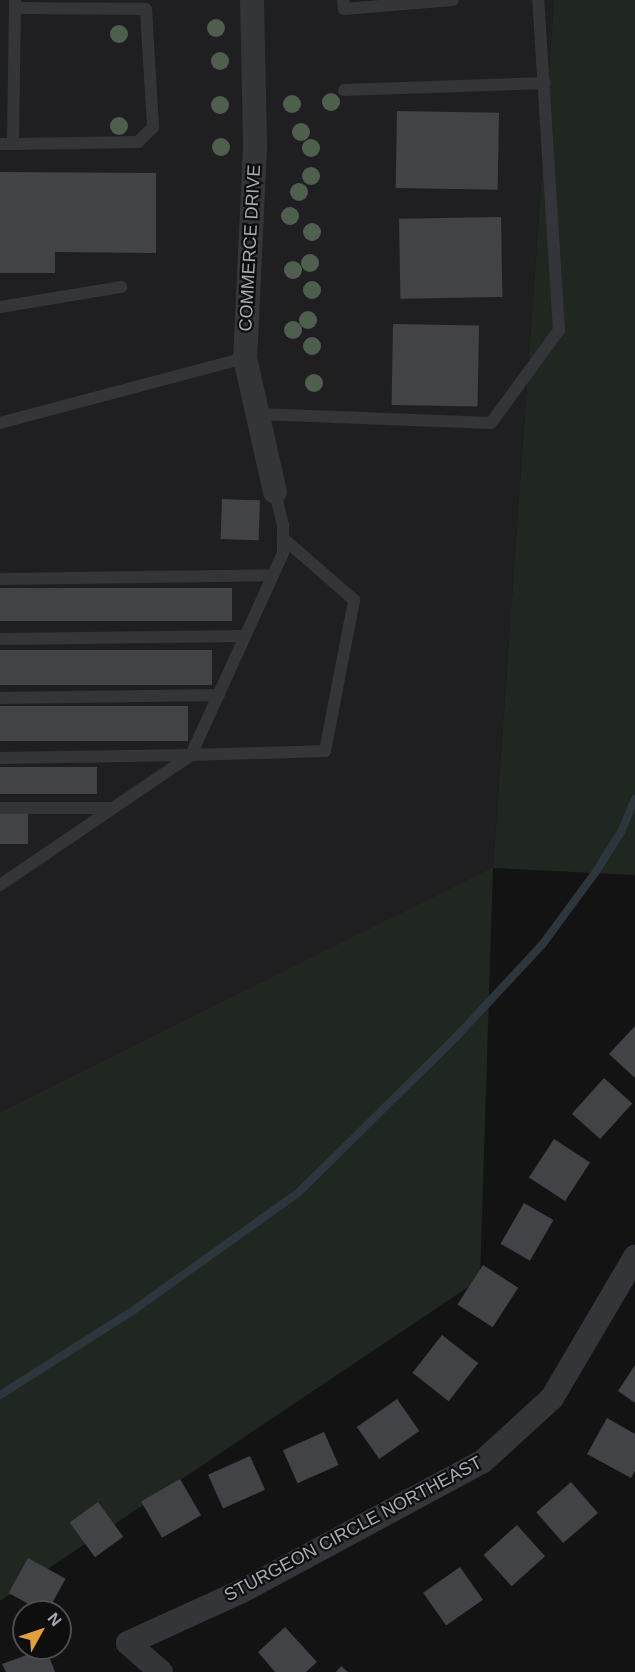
<!DOCTYPE html>
<style>
body{margin:0}
#map{position:relative;width:635px;height:1672px;overflow:hidden;background:#131314;font-family:Arial,sans-serif}
div>[style]{position:absolute}
[style*='--x']{left:calc(var(--x)*1px);top:calc(var(--y)*1px);width:calc(var(--w)*1px);rotate:calc(var(--a)*1deg)}
.built>*{inset:0;background:#1f1f21}
.green>*{inset:0;background:#1f2720}
.stream>*{height:8px;margin:-4px;padding:0 4px;transform-origin:4px;border-radius:4px;background:#2d363c}
.building>*{inset:0;background:#424347;transform-origin:0 0}
.lane>*{height:12px;margin:-6px;padding:0 6px;transform-origin:6px;border-radius:6px;background:#343539}
.street>*{height:24px;margin:-12px;padding:0 12px;transform-origin:12px;border-radius:12px;background:#343539}
.trees>*{width:18px;height:18px;margin:-9px;border-radius:50%;background:#4e5f4e}
span{translate:-50% -50%;white-space:nowrap;text-align:center;line-height:1.15;-webkit-text-stroke:4.5px #0e0e0f;paint-order:stroke}
.street-label{font-size:18px;color:#a6abb4}
.north{position:absolute;left:12px;top:1600px;width:60px;height:60px;box-sizing:border-box;background:#0e0e0f;border:2px solid #4b4d51;border-radius:50%;rotate:50deg;font-size:16px;font-weight:700;line-height:24px;text-align:center;color:#a6abb4}
.north::after{content:'';display:block;margin:auto;width:21px;height:27px;background:#e2a03d;clip-path:polygon(50% 0,100% 100%,50% 72%,0 100%)}
</style>
<div id="map">
<div class="built">
<div style="clip-path:polygon(0 0,554px 0,493px 867px,0 1112px)"></div>
</div>
<div class="green">
<div style="clip-path:polygon(554px 0,635px 0,635px 875px,493px 868px,480px 1279px,0 1601px,0 1112px,493px 867px)"></div>
</div>
<div class="stream">
<div style="--x:0;--y:1395;--w:155;--a:-32.4"></div>
<div style="--x:131;--y:1312;--w:205;--a:-35.5"></div>
<div style="--x:298;--y:1193;--w:223;--a:-44.6"></div>
<div style="--x:457;--y:1036;--w:125;--a:-47"></div>
<div style="--x:542;--y:945;--w:93;--a:-53.7"></div>
<div style="--x:597;--y:870;--w:45;--a:-57.7"></div>
<div style="--x:621;--y:832;--w:36;--a:-67"></div>
</div>
<div class="building">
<div style="left:397px;top:111px;width:102px;height:77px;rotate:1deg"></div>
<div style="clip-path:polygon(0 172px,156px 173px,156px 253px,55px 252px,55px 273px,0 273px)"></div>
<div style="left:501px;top:217px;width:80px;height:102px;rotate:89deg"></div>
<div style="left:393px;top:324px;width:86px;height:81px;rotate:1deg"></div>
<div style="left:222px;top:499px;width:38px;height:40px;rotate:2deg"></div>
<div style="left:232px;top:588px;width:33px;height:232px;rotate:90deg"></div>
<div style="left:0;top:650px;width:212px;height:35px"></div>
<div style="left:188px;top:706px;width:35px;height:188px;rotate:90deg"></div>
<div style="left:97px;top:767px;width:27px;height:97px;rotate:90deg"></div>
<div style="left:0;top:811px;width:28px;height:33px"></div>
<div style="clip-path:polygon(635px 1026px,635px 1078px,609px 1054px)"></div>
<div style="left:604px;top:1078px;width:38px;height:48px;rotate:42deg"></div>
<div style="left:554px;top:1139px;width:43px;height:46px;rotate:33deg"></div>
<div style="left:524px;top:1203px;width:34px;height:47px;rotate:30deg"></div>
<div style="left:483px;top:1265px;width:42px;height:47px;rotate:33deg"></div>
<div style="left:442px;top:1335px;width:46px;height:48px;rotate:38deg"></div>
<div style="clip-path:polygon(635px 1365px,635px 1403px,618px 1391px)"></div>
<div style="left:397px;top:1399px;width:39px;height:49px;rotate:55deg"></div>
<div style="clip-path:polygon(607px 1418px,635px 1434px,635px 1471px,631px 1478px,587px 1454px)"></div>
<div style="left:324px;top:1432px;width:36px;height:45px;rotate:66deg"></div>
<div style="left:250px;top:1456px;width:37px;height:46px;rotate:66deg"></div>
<div style="left:180px;top:1479px;width:42px;height:45px;rotate:60deg"></div>
<div style="left:571px;top:1482px;width:41px;height:46px;rotate:49deg"></div>
<div style="left:98px;top:1502px;width:43px;height:35px;rotate:54deg"></div>
<div style="left:517px;top:1525px;width:42px;height:45px;rotate:48deg"></div>
<div style="left:28px;top:1558px;width:43px;height:40px;rotate:29deg"></div>
<div style="left:460px;top:1567px;width:40px;height:45px;rotate:55deg"></div>
<div style="clip-path:polygon(285px 1627px,317px 1662px,306px 1672px,275px 1672px,258px 1652px)"></div>
<div style="clip-path:polygon(46px 1648px,55px 1672px,6px 1672px,2px 1664px)"></div>
<div style="clip-path:polygon(341px 1666px,348px 1672px,336px 1672px)"></div>
</div>
<div class="lane">
<div style="--x:15;--y:0;--w:144;--a:90.8"></div>
<div style="--x:13;--y:144;--w:125;--a:-0.9"></div>
<div style="--x:138;--y:142;--w:21;--a:-45"></div>
<div style="--x:153;--y:127;--w:118;--a:-93.4"></div>
<div style="--x:146;--y:9;--w:131;--a:-179.6"></div>
<div style="--x:343;--y:0;--w:9;--a:84"></div>
<div style="--x:344;--y:9;--w:109;--a:-4.7"></div>
<div style="--x:344;--y:90;--w:201;--a:-2"></div>
<div style="--x:0;--y:144;--w:13;--a:0"></div>
<div style="--x:0;--y:307;--w:123;--a:-9.4"></div>
<div style="--x:259;--y:414;--w:232;--a:2.2"></div>
<div style="--x:491;--y:423;--w:115;--a:-53.8"></div>
<div style="--x:559;--y:330;--w:331;--a:-93.6"></div>
<div style="--x:0;--y:423;--w:253;--a:-14.9"></div>
<div style="--x:0;--y:579;--w:273;--a:-0.8"></div>
<div style="--x:0;--y:639;--w:245;--a:-0.7"></div>
<div style="--x:0;--y:698;--w:219;--a:-0.8"></div>
<div style="--x:0;--y:758;--w:191;--a:-0.9"></div>
<div style="--x:191;--y:755;--w:222;--a:-65.5"></div>
<div style="--x:283;--y:553;--w:28;--a:-90"></div>
<div style="--x:283;--y:525;--w:34;--a:-104"></div>
<div style="--x:0;--y:808;--w:113;--a:0"></div>
<div style="--x:0;--y:885;--w:231;--a:-34.2"></div>
<div style="--x:191;--y:755;--w:134;--a:-1.7"></div>
<div style="--x:325;--y:751;--w:154;--a:-79.1"></div>
<div style="--x:354;--y:600;--w:94;--a:-138.9"></div>
</div>
<div class="street">
<div style="--x:252;--y:0;--w:148;--a:88.8"></div>
<div style="--x:255;--y:148;--w:210;--a:92.7"></div>
<div style="--x:245;--y:358;--w:137;--a:77.4"></div>
<div style="--x:161;--y:1672;--w:44;--a:-138.7"></div>
<div style="--x:128;--y:1643;--w:125;--a:-24.5"></div>
<div style="--x:242;--y:1591;--w:272;--a:-28.3"></div>
<div style="--x:482;--y:1462;--w:95;--a:-42.4"></div>
<div style="--x:552;--y:1398;--w:164;--a:-59.5"></div>
</div>
<div class="trees">
<div style="left:216px;top:28px"></div>
<div style="left:119px;top:34px"></div>
<div style="left:220px;top:61px"></div>
<div style="left:331px;top:102px"></div>
<div style="left:292px;top:104px"></div>
<div style="left:220px;top:105px"></div>
<div style="left:119px;top:126px"></div>
<div style="left:301px;top:132px"></div>
<div style="left:221px;top:147px"></div>
<div style="left:311px;top:148px"></div>
<div style="left:311px;top:176px"></div>
<div style="left:299px;top:192px"></div>
<div style="left:290px;top:216px"></div>
<div style="left:312px;top:232px"></div>
<div style="left:310px;top:263px"></div>
<div style="left:293px;top:270px"></div>
<div style="left:312px;top:290px"></div>
<div style="left:308px;top:320px"></div>
<div style="left:293px;top:330px"></div>
<div style="left:312px;top:346px"></div>
<div style="left:314px;top:383px"></div>
</div>
<div class="street-label">
<span style="left:250px;top:248px;rotate:-87deg">COMMERCE DRIVE</span>
<span style="left:353px;top:1529px;rotate:-28deg">STURGEON CIRCLE NORTHEAST</span>
</div>
<div class="north">N</div>
</div>
